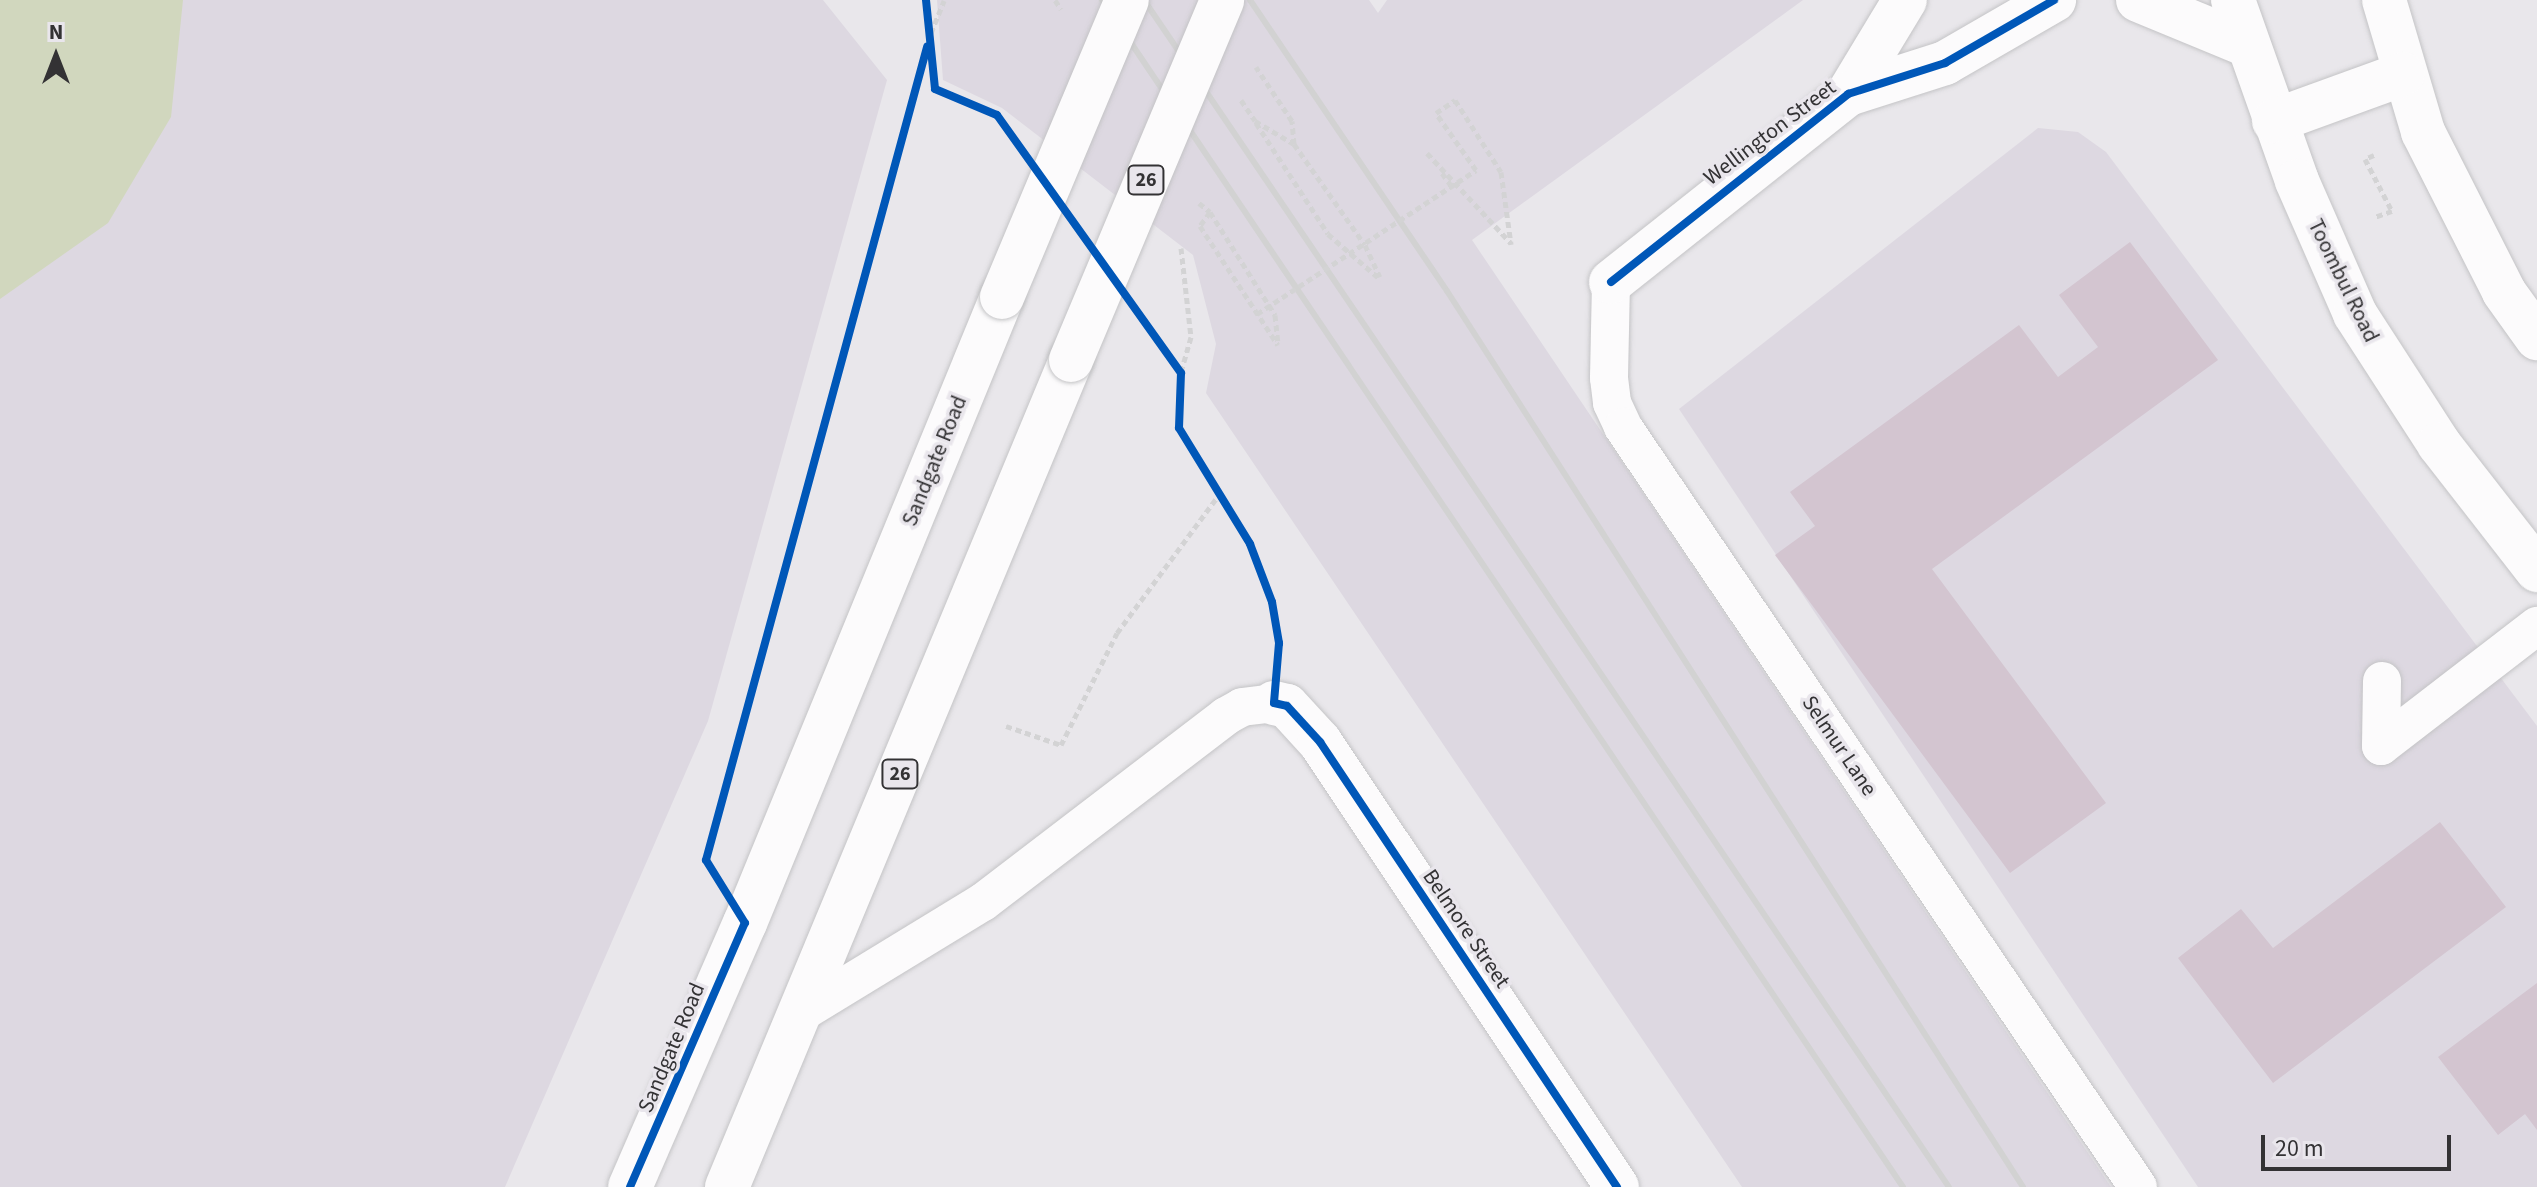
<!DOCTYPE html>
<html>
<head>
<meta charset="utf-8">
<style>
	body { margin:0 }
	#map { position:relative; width:2537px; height:1187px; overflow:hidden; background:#e9e7eb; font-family:"Source Sans 3",sans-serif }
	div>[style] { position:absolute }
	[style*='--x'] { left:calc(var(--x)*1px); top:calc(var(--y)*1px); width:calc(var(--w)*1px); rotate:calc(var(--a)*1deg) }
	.built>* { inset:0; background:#ddd8e1 }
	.green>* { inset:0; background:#d1d7be }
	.building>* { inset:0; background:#d3c5d0 }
	.path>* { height:5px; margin-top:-2.5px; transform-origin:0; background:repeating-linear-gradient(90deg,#d3d3d4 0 6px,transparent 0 10px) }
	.roads { filter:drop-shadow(0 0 2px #c4c4c6) drop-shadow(0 0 2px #c4c4c6) }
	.lane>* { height:38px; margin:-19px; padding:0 19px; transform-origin:19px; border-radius:19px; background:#fcfbfc }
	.street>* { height:44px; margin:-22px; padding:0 22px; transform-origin:22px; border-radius:22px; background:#fcfbfc }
	.secondary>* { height:44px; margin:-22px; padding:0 22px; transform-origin:22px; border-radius:22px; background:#fcfbfc }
	.highway>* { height:44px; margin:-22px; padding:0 22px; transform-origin:22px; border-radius:22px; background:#fcfbfc }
	.rail>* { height:6px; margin:-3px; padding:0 3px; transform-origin:3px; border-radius:3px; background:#d2d2d2 }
	.path-bridge>* { height:5px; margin-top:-2.5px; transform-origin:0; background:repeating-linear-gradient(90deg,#d3d3d4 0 6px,transparent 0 10px) }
	.bridges { filter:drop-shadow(0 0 2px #c4c4c6) drop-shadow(0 0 2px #c4c4c6) }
	.highway-bridge>* { height:44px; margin:-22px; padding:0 22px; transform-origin:22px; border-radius:22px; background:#fcfbfc }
	.cycleway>* { height:8px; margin:-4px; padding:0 4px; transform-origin:4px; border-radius:4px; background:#0057b8 }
	span { translate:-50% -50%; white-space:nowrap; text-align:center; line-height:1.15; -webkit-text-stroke:7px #e9e6ec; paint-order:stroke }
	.shield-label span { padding:2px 6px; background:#e9e6ec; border:2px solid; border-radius:6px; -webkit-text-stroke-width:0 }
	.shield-label { font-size:20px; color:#333234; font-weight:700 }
	.street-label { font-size:22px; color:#333234 }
	.north { position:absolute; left:16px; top:16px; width:80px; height:80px; -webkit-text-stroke:6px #e9e6ec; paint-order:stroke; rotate:0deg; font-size:22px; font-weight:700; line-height:32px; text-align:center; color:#333234 }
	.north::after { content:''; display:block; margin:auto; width:28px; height:36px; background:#333234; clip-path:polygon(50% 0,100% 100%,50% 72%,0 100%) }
	.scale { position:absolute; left:2261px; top:1135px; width:190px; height:36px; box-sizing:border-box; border:4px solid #333234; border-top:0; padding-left:10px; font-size:24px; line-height:28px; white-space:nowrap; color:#333234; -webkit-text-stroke:6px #e9e6ec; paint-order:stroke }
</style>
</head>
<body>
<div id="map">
	<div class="built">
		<div style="clip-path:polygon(0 0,823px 0,887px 80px,708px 721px,505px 1187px,0 1187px)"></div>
		<div style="clip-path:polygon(937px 0,1369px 0,1378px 13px,1387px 0,1803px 0,1472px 240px,2111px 1187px,1742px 1187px,1206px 393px,1216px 344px,1193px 255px,1002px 108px,943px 80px)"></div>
		<div style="clip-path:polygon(2038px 128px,2078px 132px,2106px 152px,2537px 726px,2537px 1187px,2198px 1187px,1679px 409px)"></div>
	</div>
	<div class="green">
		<div style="clip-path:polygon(0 0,183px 0,171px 117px,108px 223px,0 299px)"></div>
	</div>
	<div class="building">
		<div style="clip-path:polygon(2130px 242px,2218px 360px,1932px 569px,2106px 803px,2010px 873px,1775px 555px,1815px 526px,1790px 492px,2019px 325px,2058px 377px,2098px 347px,2059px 295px)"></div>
		<div style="clip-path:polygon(2440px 822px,2506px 907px,2273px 1083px,2178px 958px,2241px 909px,2273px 948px)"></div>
		<div style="clip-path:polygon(2537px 983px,2537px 1130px,2525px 1114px,2498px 1135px,2438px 1057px)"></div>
	</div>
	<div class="path">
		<div style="--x:1055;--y:0;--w:11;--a:56"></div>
		<div style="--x:931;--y:33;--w:35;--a:-68"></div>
		<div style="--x:1241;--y:100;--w:25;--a:56"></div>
		<div style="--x:1255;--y:121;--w:45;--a:30.5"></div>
		<div style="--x:1294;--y:144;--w:23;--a:-95"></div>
		<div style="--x:1292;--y:121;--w:65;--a:-123.7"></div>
		<div style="--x:1256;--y:123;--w:132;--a:57"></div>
		<div style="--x:1328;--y:234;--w:70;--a:41"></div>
		<div style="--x:1294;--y:144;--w:123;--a:54.9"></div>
		<div style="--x:1365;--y:245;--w:35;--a:65"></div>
		<div style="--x:1427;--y:153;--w:123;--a:47"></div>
		<div style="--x:2374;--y:155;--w:10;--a:156"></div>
		<div style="--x:2365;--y:159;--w:59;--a:62.6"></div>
		<div style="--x:2392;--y:211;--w:18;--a:161"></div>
		<div style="--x:1476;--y:170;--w:70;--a:-125.1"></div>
		<div style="--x:1436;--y:113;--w:23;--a:-34"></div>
		<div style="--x:1455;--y:100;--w:85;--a:57.4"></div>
		<div style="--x:1501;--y:172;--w:73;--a:82.1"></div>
		<div style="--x:1442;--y:173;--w:17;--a:54"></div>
		<div style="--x:1199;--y:203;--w:14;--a:39"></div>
		<div style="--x:1210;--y:212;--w:122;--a:57.7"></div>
		<div style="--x:1275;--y:315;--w:30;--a:84"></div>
		<div style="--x:1210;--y:212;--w:17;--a:126"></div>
		<div style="--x:1200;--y:226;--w:142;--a:56.8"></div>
		<div style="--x:1181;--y:248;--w:90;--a:83.6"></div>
		<div style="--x:1191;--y:337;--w:37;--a:106"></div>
		<div style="--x:1006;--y:726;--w:58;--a:19.1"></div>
		<div style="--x:1061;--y:745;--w:125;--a:-63.4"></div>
		<div style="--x:1117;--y:633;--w:175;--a:-53.6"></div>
	</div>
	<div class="roads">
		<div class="lane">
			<div style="--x:1611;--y:282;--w:96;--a:91.2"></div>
			<div style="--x:1609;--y:378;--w:25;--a:83"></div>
			<div style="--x:1612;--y:403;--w:26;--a:65"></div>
			<div style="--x:1623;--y:427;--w:918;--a:55.88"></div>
			<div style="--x:2381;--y:746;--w:197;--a:-37.6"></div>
			<div style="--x:2381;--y:746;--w:65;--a:-89.1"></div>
			<div style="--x:801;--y:1013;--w:213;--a:-31.4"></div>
			<div style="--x:983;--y:902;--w:306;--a:-37.4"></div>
			<div style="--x:1226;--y:716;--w:18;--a:-29"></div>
			<div style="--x:1242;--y:707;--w:32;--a:-7"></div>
		</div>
		<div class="street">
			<div style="--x:2138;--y:0;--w:118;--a:22.4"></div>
			<div style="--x:1848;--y:94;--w:110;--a:-58.8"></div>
			<div style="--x:1611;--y:282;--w:303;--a:-38.4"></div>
			<div style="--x:1848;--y:94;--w:102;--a:-17.7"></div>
			<div style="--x:1945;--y:63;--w:126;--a:-30"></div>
			<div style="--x:1274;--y:703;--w:13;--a:13"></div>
			<div style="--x:1287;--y:706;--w:49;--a:47.5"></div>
			<div style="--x:1320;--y:742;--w:535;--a:56.28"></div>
		</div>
		<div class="secondary">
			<div style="--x:2233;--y:0;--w:192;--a:70.5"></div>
			<div style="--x:2297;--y:181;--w:145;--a:66.4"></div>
			<div style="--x:2355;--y:314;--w:155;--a:57.1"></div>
			<div style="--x:2439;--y:444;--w:160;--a:52.1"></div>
			<div style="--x:2384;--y:0;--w:138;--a:73.5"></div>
			<div style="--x:2423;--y:132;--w:179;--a:63.1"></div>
			<div style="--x:2504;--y:292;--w:57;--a:54.3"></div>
			<div style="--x:2274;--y:121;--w:137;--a:-20"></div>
		</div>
		<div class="highway">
			<div style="--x:630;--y:1187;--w:288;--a:-66.5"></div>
			<div style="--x:745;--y:923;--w:677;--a:-67.68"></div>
			<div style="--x:727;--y:1187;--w:896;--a:-67.41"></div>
		</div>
	</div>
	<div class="rail">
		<div style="--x:1102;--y:0;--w:1432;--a:55.99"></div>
		<div style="--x:1144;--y:0;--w:1434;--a:55.86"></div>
		<div style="--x:1250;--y:0;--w:351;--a:55.9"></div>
		<div style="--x:1447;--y:291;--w:1065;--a:57.26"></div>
	</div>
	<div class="path-bridge">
		<div style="--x:1257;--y:314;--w:262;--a:-33.3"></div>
	</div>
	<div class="bridges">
		<div class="highway-bridge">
			<div style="--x:1002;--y:297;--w:322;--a:-67.2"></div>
			<div style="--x:1071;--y:360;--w:390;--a:-67.2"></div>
		</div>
	</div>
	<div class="cycleway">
		<div style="--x:926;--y:0;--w:89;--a:84.2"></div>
		<div style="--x:935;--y:89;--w:67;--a:22.8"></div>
		<div style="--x:997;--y:115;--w:317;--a:54.5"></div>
		<div style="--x:1181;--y:373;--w:55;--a:92.1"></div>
		<div style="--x:1179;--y:428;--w:136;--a:58.5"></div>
		<div style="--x:1250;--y:544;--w:62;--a:69.2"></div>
		<div style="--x:1272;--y:602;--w:42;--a:80.3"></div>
		<div style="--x:1279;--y:643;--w:60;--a:94.8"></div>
		<div style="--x:1274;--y:703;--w:13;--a:13"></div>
		<div style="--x:1287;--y:706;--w:49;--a:47.5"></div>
		<div style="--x:1320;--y:742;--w:535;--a:56.28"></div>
		<div style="--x:1611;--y:282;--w:303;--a:-38.4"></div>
		<div style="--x:1848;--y:94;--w:102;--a:-17.7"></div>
		<div style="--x:1945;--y:63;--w:126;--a:-30"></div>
		<div style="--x:630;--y:1187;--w:288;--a:-66.5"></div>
		<div style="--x:745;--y:923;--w:74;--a:-121.8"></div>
		<div style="--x:706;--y:860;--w:843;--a:-74.79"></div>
	</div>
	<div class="shield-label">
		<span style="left:1146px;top:180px">26</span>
		<span style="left:900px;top:774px">26</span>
	</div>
	<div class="street-label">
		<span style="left:1770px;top:133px;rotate:-37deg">Wellington Street</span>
		<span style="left:2343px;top:281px;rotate:64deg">Toombul Road</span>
		<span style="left:935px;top:461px;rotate:-68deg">Sandgate Road</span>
		<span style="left:1839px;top:746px;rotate:56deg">Selmur Lane</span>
		<span style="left:1466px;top:929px;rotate:56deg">Belmore Street</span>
		<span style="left:672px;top:1048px;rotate:-67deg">Sandgate Road</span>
	</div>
	<div class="north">N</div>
	<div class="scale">20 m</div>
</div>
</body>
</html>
